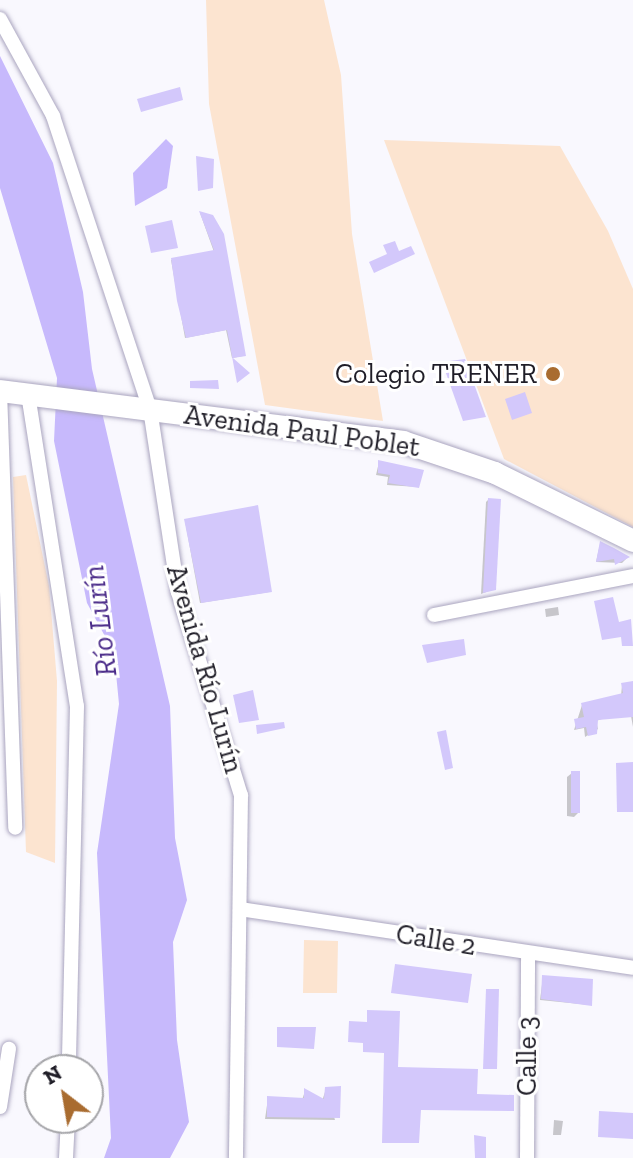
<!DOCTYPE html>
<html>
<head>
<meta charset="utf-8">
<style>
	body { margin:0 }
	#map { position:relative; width:633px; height:1158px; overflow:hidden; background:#f9f8fe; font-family:"Zilla Slab",serif }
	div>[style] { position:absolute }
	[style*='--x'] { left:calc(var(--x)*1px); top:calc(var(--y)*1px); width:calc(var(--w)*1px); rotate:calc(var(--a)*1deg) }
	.green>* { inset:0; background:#fce4d0 }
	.water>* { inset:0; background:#c7b9fc }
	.shadow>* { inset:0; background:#0003 }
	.building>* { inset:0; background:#d3c8fb }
	.roads { filter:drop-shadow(0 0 2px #aaa5bf) drop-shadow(0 0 2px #aaa5bf) }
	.minor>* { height:14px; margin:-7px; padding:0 7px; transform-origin:7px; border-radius:7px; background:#fff }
	.primary>* { height:22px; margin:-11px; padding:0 11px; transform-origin:11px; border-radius:11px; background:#fff }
	.dots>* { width:22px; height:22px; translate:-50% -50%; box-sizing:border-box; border:4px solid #fff; border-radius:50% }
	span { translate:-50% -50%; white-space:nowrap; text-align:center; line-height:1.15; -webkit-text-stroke:6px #fff; paint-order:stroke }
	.poi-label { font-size:28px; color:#1f1d27 }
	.right { translate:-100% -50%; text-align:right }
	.street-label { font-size:28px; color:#1f1d27 }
	.water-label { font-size:30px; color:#4c2d8a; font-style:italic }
	.north { position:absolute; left:24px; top:1054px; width:80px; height:80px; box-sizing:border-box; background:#fff; border:2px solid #a5a5a9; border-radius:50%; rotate:329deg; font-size:22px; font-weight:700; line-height:32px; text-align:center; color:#1f1d27 }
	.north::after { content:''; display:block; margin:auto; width:28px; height:36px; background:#a96c30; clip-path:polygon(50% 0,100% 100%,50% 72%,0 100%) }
</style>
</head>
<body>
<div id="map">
	<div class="green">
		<div style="clip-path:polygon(206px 0,324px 0,341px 75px,352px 234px,383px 421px,265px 405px,209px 104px)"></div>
		<div style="clip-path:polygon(384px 140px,560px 146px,608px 231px,633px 289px,633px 527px,504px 459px)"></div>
		<div style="clip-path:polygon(26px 475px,49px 586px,57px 681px,55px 863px,26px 852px,13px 477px)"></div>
		<div style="clip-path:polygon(304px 940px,338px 941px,337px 993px,303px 993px)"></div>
	</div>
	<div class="water">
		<div style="clip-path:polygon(0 56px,53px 163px,83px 292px,92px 369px,170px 706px,175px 838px,187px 900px,173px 942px,177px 1040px,189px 1122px,170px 1158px,104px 1158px,111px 1138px,97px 853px,119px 704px,114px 653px,87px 603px,54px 441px,57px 378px,0 188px)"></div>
		<div style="clip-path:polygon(166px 139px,173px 146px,167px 188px,135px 206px,133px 173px)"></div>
	</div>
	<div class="shadow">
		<div style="clip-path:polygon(200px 213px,212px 216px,243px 356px,232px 358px,226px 330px,185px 338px,171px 260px,214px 252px)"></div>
		<div style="clip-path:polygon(379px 462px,418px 487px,387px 485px,388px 477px,376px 475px)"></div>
		<div style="clip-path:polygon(488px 500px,494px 589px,481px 594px,486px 502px)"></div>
		<div style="clip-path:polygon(185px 521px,269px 592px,200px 603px)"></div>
		<div style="clip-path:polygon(600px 544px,627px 558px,622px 563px,596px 562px)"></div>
		<div style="clip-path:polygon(558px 607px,559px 615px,546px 617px,545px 609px)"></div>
		<div style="clip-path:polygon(622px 685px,633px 689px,633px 727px,631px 716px,611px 716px,596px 721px,598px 729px,585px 737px,584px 728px,574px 730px,582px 705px,621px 696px)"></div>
		<div style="clip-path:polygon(572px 773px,578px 813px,574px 817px,567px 816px,567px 777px)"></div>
		<div style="clip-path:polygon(543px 977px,590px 1005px,540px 1000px)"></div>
		<div style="clip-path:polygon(326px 1089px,335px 1120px,265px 1119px,268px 1098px,302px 1100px,305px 1091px,322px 1101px)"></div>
		<div style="clip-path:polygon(554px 1120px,563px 1121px,561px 1135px,553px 1135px)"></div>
	</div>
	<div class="building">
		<div style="clip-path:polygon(180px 87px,183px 100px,141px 112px,137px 99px)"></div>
		<div style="clip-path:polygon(196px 156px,214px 159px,213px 188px,198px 191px)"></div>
		<div style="clip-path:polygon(199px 211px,213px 215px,224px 234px,246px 356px,233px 358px,250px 373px,237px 383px,227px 330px,186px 338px,177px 301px,171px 258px,214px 250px)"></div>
		<div style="clip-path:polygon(172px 220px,178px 248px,151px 253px,145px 226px)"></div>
		<div style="clip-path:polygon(395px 241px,399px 251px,411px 246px,415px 254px,374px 273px,369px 262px,387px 254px,383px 245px)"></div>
		<div style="clip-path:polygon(465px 359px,486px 417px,463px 421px,442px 362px)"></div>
		<div style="clip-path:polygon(218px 380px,219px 389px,190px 388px,190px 381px)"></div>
		<div style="clip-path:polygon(525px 392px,532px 413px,512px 420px,505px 399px)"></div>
		<div style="clip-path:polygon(378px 460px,424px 470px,419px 488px,388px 483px,390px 475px,378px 473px)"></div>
		<div style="clip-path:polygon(488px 498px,501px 499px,496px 590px,483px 593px)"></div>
		<div style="clip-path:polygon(258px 505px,272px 592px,201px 603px,184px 519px)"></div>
		<div style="clip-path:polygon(600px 541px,614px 548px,630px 557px,615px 565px,614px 559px,596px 562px)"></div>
		<div style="clip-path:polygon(613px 597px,619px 622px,631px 619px,633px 646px,622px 646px,621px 637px,602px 640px,594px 601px)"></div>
		<div style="clip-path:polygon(464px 639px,466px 655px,427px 663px,422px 645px)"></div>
		<div style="clip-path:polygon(633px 681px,633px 717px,598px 720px,597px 734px,588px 736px,586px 727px,576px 729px,574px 719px,584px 717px,581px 703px,623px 693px,621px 683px)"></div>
		<div style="clip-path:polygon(253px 690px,259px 720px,239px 723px,233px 695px)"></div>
		<div style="clip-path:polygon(284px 722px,285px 728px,257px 734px,256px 725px)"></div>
		<div style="clip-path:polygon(446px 730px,453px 768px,445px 770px,437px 732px)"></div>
		<div style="clip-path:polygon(633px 762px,633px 812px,617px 812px,616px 763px)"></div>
		<div style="clip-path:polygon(571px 771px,580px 771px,580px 813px,571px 813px)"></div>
		<div style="clip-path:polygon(395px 964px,472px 974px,468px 1003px,391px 993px)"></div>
		<div style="clip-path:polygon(542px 975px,593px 979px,592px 1006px,541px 999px)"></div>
		<div style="clip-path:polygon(486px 989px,499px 989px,497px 1069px,483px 1069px)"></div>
		<div style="clip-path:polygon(367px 1010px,400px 1011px,398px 1067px,478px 1069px,477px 1094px,514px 1095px,514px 1111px,421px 1110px,419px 1143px,382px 1143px,384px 1053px,363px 1052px,363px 1043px,348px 1042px,349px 1021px,367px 1022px)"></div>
		<div style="clip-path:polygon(277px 1027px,316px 1027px,314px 1049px,277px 1047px)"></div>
		<div style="clip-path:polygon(341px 1086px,340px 1118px,267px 1117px,267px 1096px,304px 1098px,304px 1088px,324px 1099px,325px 1087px)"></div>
		<div style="clip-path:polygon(599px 1111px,633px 1113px,633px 1139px,598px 1137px)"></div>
		<div style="clip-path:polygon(474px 1135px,486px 1137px,486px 1158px,475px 1158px)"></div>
	</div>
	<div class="roads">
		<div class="minor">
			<div style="--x:0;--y:19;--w:111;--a:61.3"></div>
			<div style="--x:53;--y:116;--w:309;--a:71.7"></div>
			<div style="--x:150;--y:409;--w:185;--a:81.3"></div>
			<div style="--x:178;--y:592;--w:213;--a:72.8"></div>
			<div style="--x:241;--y:795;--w:363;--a:90.8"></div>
			<div style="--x:0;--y:391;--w:437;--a:88"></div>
			<div style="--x:28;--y:394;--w:316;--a:81.1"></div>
			<div style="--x:77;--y:706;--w:364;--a:91.3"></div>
			<div style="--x:434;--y:615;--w:203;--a:-11.1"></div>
			<div style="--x:240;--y:909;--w:397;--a:8.5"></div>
			<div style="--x:0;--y:1107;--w:59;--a:-81.2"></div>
			<div style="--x:66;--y:1158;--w:40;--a:-87.1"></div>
			<div style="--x:527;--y:1158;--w:204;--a:-89.7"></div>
		</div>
		<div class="primary">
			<div style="--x:0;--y:391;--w:406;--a:7.2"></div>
			<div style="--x:403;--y:442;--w:97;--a:18.6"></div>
			<div style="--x:495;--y:473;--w:154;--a:26.2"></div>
		</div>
	</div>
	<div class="dots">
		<div style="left:553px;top:374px;background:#a96c30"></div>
	</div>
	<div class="poi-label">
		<span class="right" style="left:537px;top:374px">Colegio TRENER</span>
	</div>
	<div class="street-label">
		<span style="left:302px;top:431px;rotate:8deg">Avenida Paul Poblet</span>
		<span style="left:205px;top:669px;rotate:74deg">Avenida Río Lurín</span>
		<span style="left:436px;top:940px;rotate:9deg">Calle 2</span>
		<span style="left:527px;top:1056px;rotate:-90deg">Calle 3</span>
	</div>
	<div class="water-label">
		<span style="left:100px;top:621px;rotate:-97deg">Río Lurín</span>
	</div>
	<div class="north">N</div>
</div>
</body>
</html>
